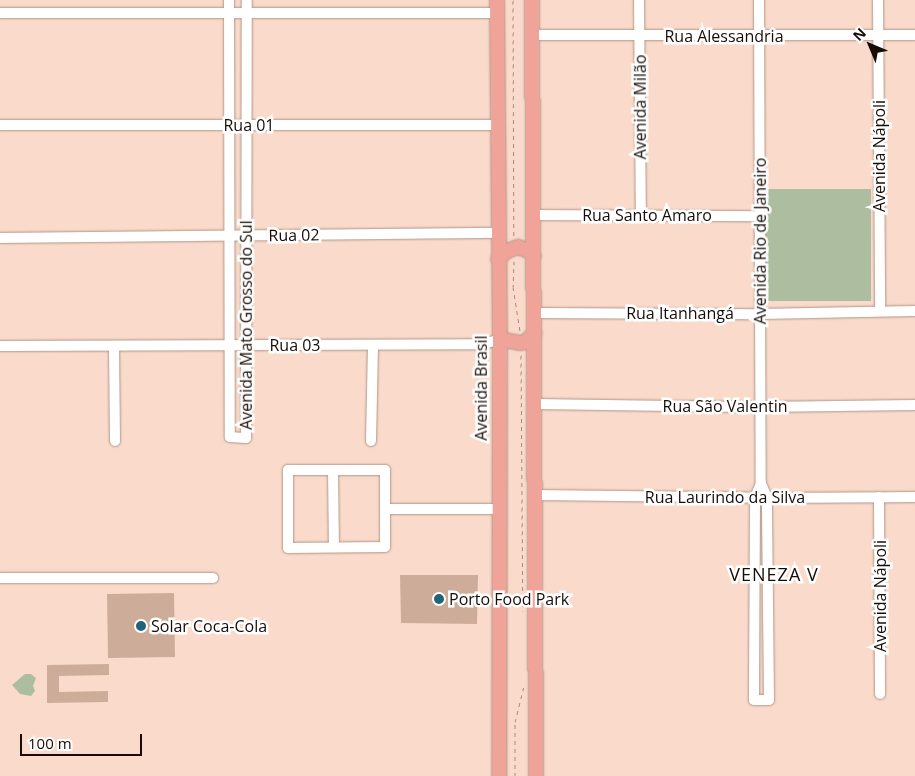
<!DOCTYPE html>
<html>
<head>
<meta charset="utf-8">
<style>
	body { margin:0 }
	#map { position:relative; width:915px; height:776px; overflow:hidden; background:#fadbcb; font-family:"Open Sans",sans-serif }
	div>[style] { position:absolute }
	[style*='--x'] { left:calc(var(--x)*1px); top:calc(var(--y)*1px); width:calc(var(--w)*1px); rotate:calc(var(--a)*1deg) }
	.green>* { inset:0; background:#adbea0 }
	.building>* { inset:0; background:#ceac9a }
	.path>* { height:1px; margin-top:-0.5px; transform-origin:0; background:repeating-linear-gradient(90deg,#a28b7f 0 4px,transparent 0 8px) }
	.roads { filter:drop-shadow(0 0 1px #b29587) drop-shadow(0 0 1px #b29587) }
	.minor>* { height:10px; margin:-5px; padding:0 5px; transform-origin:5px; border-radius:5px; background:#fff }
	.major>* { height:14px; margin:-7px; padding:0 7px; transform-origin:7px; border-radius:7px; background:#efa399 }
	.dots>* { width:14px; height:14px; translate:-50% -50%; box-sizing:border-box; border:2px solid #fff; border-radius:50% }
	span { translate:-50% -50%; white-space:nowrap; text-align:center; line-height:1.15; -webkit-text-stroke:5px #fff; paint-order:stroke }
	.street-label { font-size:16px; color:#170d08 }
	.poi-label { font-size:16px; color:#170d08 }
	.left { translate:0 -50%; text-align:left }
	.neighbourhood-label { font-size:18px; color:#170d08; letter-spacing:1px }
	.north { position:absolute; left:845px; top:20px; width:50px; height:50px; -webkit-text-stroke:4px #fff; paint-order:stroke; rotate:315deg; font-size:14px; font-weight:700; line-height:20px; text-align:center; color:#170d08 }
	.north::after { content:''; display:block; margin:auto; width:18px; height:22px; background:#170d08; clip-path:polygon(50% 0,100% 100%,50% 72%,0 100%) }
	.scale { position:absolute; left:20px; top:734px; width:122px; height:22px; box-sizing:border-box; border:2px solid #170d08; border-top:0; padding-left:6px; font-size:15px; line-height:18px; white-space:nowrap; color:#170d08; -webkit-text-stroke:4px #fff; paint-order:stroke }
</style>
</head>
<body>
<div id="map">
	<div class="green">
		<div style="clip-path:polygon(765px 189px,871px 189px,871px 301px,766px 301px)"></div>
		<div style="clip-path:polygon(25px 674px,31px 674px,36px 678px,33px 686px,35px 691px,31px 696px,20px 694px,12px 685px)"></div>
	</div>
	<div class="building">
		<div style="clip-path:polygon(400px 575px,478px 575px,477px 624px,401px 623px)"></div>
		<div style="clip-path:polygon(174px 593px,175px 657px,108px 658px,107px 594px)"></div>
		<div style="clip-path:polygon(109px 664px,109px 675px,59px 676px,59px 692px,108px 691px,108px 702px,47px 703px,47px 665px)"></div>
	</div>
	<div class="path">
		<div style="--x:513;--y:0;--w:237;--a:89.8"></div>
		<div style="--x:514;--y:261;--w:26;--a:92"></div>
		<div style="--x:513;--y:287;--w:45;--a:81"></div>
		<div style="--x:521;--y:355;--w:256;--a:89.6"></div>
		<div style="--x:515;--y:776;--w:54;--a:-90"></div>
		<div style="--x:515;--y:722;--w:38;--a:-76"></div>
	</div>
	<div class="roads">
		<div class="minor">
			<div style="--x:229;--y:0;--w:437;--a:89.9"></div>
			<div style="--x:230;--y:437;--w:16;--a:4"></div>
			<div style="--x:246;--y:438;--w:438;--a:-89.9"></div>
			<div style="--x:639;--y:0;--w:214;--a:89.5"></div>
			<div style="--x:759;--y:0;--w:483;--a:89.8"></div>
			<div style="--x:761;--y:483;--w:16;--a:112"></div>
			<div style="--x:755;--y:498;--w:202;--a:90.3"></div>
			<div style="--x:754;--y:700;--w:15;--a:0"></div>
			<div style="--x:769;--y:700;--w:202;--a:-90.6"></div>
			<div style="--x:767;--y:498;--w:16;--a:-112"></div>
			<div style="--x:878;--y:0;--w:311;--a:89.6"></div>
			<div style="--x:0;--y:13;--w:497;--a:0"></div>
			<div style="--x:532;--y:35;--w:383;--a:0"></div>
			<div style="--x:0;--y:125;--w:497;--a:0"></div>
			<div style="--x:534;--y:215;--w:226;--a:0.3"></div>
			<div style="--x:0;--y:238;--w:498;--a:-0.6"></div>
			<div style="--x:535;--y:313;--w:224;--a:0.3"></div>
			<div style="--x:759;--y:314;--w:156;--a:-1.1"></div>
			<div style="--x:0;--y:346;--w:484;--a:-0.2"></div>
			<div style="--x:484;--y:344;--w:17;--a:-17"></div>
			<div style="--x:114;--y:346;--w:95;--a:89.4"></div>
			<div style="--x:535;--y:404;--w:225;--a:0.8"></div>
			<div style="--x:760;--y:407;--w:155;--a:-0.7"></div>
			<div style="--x:371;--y:441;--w:96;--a:-88.8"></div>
			<div style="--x:288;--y:470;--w:97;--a:0"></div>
			<div style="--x:385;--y:470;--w:77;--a:90"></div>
			<div style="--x:385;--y:547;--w:97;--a:179.4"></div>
			<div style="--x:288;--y:548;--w:78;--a:-90"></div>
			<div style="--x:333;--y:470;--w:77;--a:89.3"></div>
			<div style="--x:535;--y:495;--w:232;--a:0.7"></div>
			<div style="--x:767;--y:498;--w:148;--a:-0.4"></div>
			<div style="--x:879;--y:497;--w:197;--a:89.7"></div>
			<div style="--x:385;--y:509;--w:113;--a:0"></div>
			<div style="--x:0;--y:578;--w:213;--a:0"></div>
		</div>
		<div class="major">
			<div style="--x:497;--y:0;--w:339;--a:89.5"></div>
			<div style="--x:500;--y:339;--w:437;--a:90.1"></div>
			<div style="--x:532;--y:0;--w:776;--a:89.7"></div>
			<div style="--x:498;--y:259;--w:12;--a:-42"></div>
			<div style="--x:507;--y:251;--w:12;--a:-20"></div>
			<div style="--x:518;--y:247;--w:12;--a:20"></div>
			<div style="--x:529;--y:251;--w:7;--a:45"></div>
			<div style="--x:500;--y:339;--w:21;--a:11"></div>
			<div style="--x:521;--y:343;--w:4;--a:-14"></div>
			<div style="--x:525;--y:342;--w:13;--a:-42"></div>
		</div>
	</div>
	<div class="dots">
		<div style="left:439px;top:599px;background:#236378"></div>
		<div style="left:141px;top:626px;background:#236378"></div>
	</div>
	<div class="street-label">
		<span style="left:724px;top:36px">Rua Alessandria</span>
		<span style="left:640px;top:107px;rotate:-90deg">Avenida Milão</span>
		<span style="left:249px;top:125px">Rua 01</span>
		<span style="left:879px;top:156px;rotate:-90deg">Avenida Nápoli</span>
		<span style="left:647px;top:215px">Rua Santo Amaro</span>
		<span style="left:294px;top:235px;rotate:-1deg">Rua 02</span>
		<span style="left:760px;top:241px;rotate:-90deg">Avenida Rio de Janeiro</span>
		<span style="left:680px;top:313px">Rua Itanhangá</span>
		<span style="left:246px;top:325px;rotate:-90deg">Avenida Mato Grosso do Sul</span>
		<span style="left:295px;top:345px">Rua 03</span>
		<span style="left:481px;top:388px;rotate:-90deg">Avenida Brasil</span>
		<span style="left:725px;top:406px">Rua São Valentin</span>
		<span style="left:725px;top:497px">Rua Laurindo da Silva</span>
		<span style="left:880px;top:596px;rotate:-90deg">Avenida Nápoli</span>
	</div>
	<div class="poi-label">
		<span class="left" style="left:449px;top:599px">Porto Food Park</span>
		<span class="left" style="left:151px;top:626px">Solar Coca-Cola</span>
	</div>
	<div class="neighbourhood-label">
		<span style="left:774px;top:574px">VENEZA V</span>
	</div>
	<div class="north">N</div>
	<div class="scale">100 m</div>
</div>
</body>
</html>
